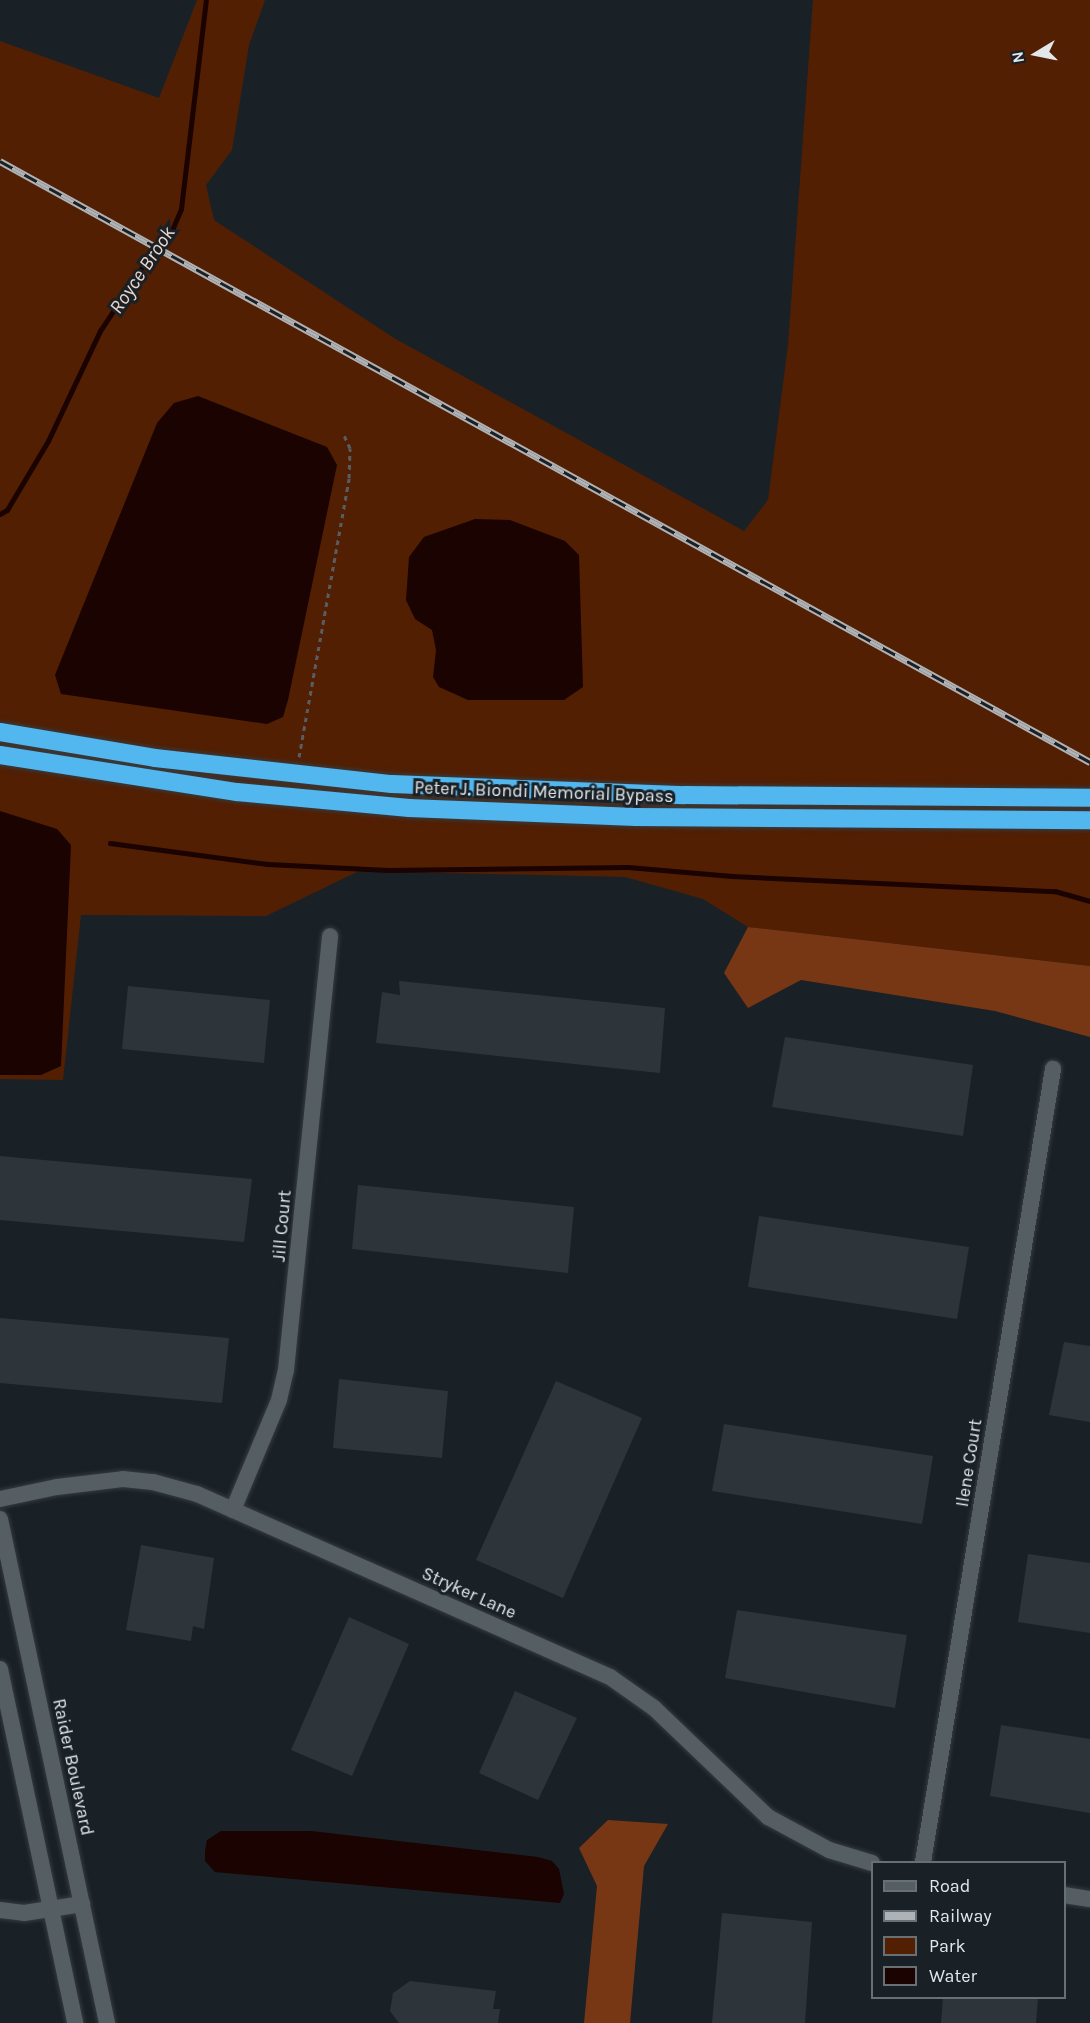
<!DOCTYPE html>
<html>
<head>
<meta charset="utf-8">
<style>
	body { margin:0 }
	#map { position:relative; width:1090px; height:2023px; overflow:hidden; background:#192126; font-family:Karla,sans-serif }
	div>[style] { position:absolute }
	[style*='--x'] { left:calc(var(--x)*1px); top:calc(var(--y)*1px); width:calc(var(--w)*1px); rotate:calc(var(--a)*1deg) }
	.green>* { inset:0; background:#521f03 }
	.forest>* { inset:0; background:#783714 }
	.water>* { inset:0; background:#1a0300 }
	.stream>* { height:4.5px; margin:-2.25px; padding:0 2.25px; transform-origin:2.25px; border-radius:2.25px; background:#1a0300 }
	.building>* { inset:0; background:#2d353a }
	.path>* { height:3px; margin-top:-1.5px; transform-origin:0; background:repeating-linear-gradient(90deg,#575e63 0 4.5px,transparent 0 9px) }
	.roads { filter:drop-shadow(0 0 2px #363b3f) drop-shadow(0 0 2px #363b3f) }
	.minor>* { height:16px; margin:-8px; padding:0 8px; transform-origin:8px; border-radius:8px; background:#555e63 }
	.highway>* { height:18px; margin:-9px; padding:0 9px; transform-origin:9px; border-radius:9px; background:#51b7ee }
	.rail>* { height:7px; margin-top:-3.5px; transform-origin:0; background:repeating-linear-gradient(90deg,#192126 0 14px,#aeb3b7 0 28px); box-sizing:border-box; border-block:2px solid #aeb3b7 }
	span { translate:-50% -50%; white-space:nowrap; text-align:center; line-height:1.15; -webkit-text-stroke:6px #192126; paint-order:stroke }
	.street-label { font-size:18px; color:#e2e7ea }
	.water-label { font-size:20px; color:#eed6ca; font-style:italic }
	.legend { position:absolute; left:871px; top:1861px; width:195px; height:138px; box-sizing:border-box; background:#192126; border:2px solid #697074; margin:0; padding:8px 10px; list-style:none; font-size:18px; color:#e2e7ea }
	.legend li { display:flex; align-items:center; gap:12px; height:30px }
	.legend b { width:30px; border:2px solid #697074 }
	.north { position:absolute; left:1006px; top:24px; width:60px; height:60px; -webkit-text-stroke:4px #192126; paint-order:stroke; rotate:260deg; font-size:16px; font-weight:700; line-height:24px; text-align:center; color:#e2e7ea }
	.north::after { content:''; display:block; margin:auto; width:21px; height:27px; background:#e2e7ea; clip-path:polygon(50% 0,100% 100%,50% 72%,0 100%) }
</style>
</head>
<body>
<div id="map">
	<div class="green">
		<div style="clip-path:polygon(197px 0,265px 0,249px 45px,232px 150px,206px 185px,214px 220px,394px 338px,744px 531px,768px 500px,788px 345px,813px 0,1090px 0,1090px 966px,748px 927px,703px 899px,625px 877px,359px 871px,266px 916px,81px 915px,63px 1080px,0 1079px,0 41px,159px 98px)"></div>
	</div>
	<div class="forest">
		<div style="clip-path:polygon(748px 927px,1090px 966px,1090px 1037px,995px 1011px,801px 980px,748px 1008px,724px 973px)"></div>
		<div style="clip-path:polygon(608px 1820px,668px 1824px,644px 1866px,630px 2023px,584px 2023px,597px 1886px,579px 1848px)"></div>
	</div>
	<div class="water">
		<div style="clip-path:polygon(198px 396px,327px 447px,337px 465px,288px 700px,283px 717px,267px 724px,61px 694px,55px 675px,157px 423px,174px 403px)"></div>
		<div style="clip-path:polygon(475px 519px,510px 520px,565px 541px,579px 555px,583px 687px,564px 700px,468px 700px,439px 687px,433px 677px,436px 650px,432px 630px,415px 619px,406px 600px,409px 557px,424px 537px)"></div>
		<div style="clip-path:polygon(0 811px,57px 829px,71px 845px,61px 1066px,41px 1075px,0 1075px)"></div>
		<div style="clip-path:polygon(221px 1831px,311px 1831px,538px 1857px,552px 1861px,559px 1869px,564px 1894px,560px 1903px,215px 1872px,205px 1861px,205px 1851px,207px 1840px)"></div>
	</div>
	<div class="stream">
		<div style="--x:0;--y:514;--w:8;--a:-30"></div>
		<div style="--x:7;--y:510;--w:80;--a:-59.3"></div>
		<div style="--x:48;--y:441;--w:122;--a:-64.7"></div>
		<div style="--x:100;--y:331;--w:78;--a:-56.5"></div>
		<div style="--x:143;--y:266;--w:41;--a:-48.9"></div>
		<div style="--x:170;--y:235;--w:28;--a:-67"></div>
		<div style="--x:181;--y:209;--w:210;--a:-83.2"></div>
		<div style="--x:110;--y:843;--w:159;--a:7.6"></div>
		<div style="--x:268;--y:864;--w:120;--a:2.9"></div>
		<div style="--x:388;--y:870;--w:240;--a:-0.7"></div>
		<div style="--x:628;--y:867;--w:104;--a:4.9"></div>
		<div style="--x:732;--y:876;--w:323;--a:2.7"></div>
		<div style="--x:1055;--y:891;--w:36;--a:16"></div>
	</div>
	<div class="building">
		<div style="clip-path:polygon(399px 981px,665px 1008px,660px 1073px,376px 1043px,382px 992px,400px 995px)"></div>
		<div style="clip-path:polygon(128px 986px,270px 1000px,264px 1063px,122px 1049px)"></div>
		<div style="clip-path:polygon(785px 1037px,973px 1065px,963px 1136px,772px 1107px)"></div>
		<div style="clip-path:polygon(0 1156px,252px 1179px,244px 1242px,0 1220px)"></div>
		<div style="clip-path:polygon(358px 1185px,574px 1207px,568px 1273px,352px 1249px)"></div>
		<div style="clip-path:polygon(759px 1216px,969px 1247px,957px 1319px,748px 1287px)"></div>
		<div style="clip-path:polygon(0 1318px,229px 1338px,222px 1403px,0 1383px)"></div>
		<div style="clip-path:polygon(1064px 1342px,1090px 1346px,1090px 1422px,1049px 1415px)"></div>
		<div style="clip-path:polygon(339px 1379px,448px 1391px,442px 1458px,333px 1448px)"></div>
		<div style="clip-path:polygon(556px 1381px,642px 1418px,563px 1598px,476px 1560px)"></div>
		<div style="clip-path:polygon(724px 1424px,933px 1456px,922px 1524px,712px 1491px)"></div>
		<div style="clip-path:polygon(141px 1545px,214px 1558px,204px 1629px,193px 1626px,191px 1641px,126px 1630px)"></div>
		<div style="clip-path:polygon(1028px 1554px,1090px 1563px,1090px 1633px,1018px 1622px)"></div>
		<div style="clip-path:polygon(737px 1610px,907px 1635px,895px 1708px,725px 1678px)"></div>
		<div style="clip-path:polygon(349px 1617px,409px 1644px,352px 1776px,291px 1750px)"></div>
		<div style="clip-path:polygon(515px 1691px,577px 1718px,538px 1800px,479px 1773px)"></div>
		<div style="clip-path:polygon(1001px 1725px,1090px 1739px,1090px 1813px,990px 1796px)"></div>
		<div style="clip-path:polygon(722px 1913px,812px 1922px,805px 2023px,712px 2023px)"></div>
		<div style="clip-path:polygon(410px 1981px,496px 1991px,493px 2009px,500px 2009px,498px 2023px,399px 2023px,390px 2011px,393px 1993px)"></div>
		<div style="clip-path:polygon(943px 1998px,1038px 1998px,1036px 2023px,941px 2023px)"></div>
	</div>
	<div class="path">
		<div style="--x:299;--y:757;--w:283;--a:-79.8"></div>
		<div style="--x:349;--y:478;--w:30;--a:-88"></div>
		<div style="--x:350;--y:448;--w:14;--a:-115"></div>
	</div>
	<div class="roads">
		<div class="minor">
			<div style="--x:0;--y:1499;--w:58;--a:-11.9"></div>
			<div style="--x:57;--y:1487;--w:66;--a:-6.9"></div>
			<div style="--x:123;--y:1479;--w:30;--a:6"></div>
			<div style="--x:153;--y:1482;--w:46;--a:15.3"></div>
			<div style="--x:197;--y:1494;--w:452;--a:23.9"></div>
			<div style="--x:610;--y:1677;--w:54;--a:35.2"></div>
			<div style="--x:654;--y:1708;--w:158;--a:43.7"></div>
			<div style="--x:768;--y:1817;--w:69;--a:28.4"></div>
			<div style="--x:829;--y:1850;--w:45;--a:16.8"></div>
			<div style="--x:233;--y:1510;--w:119;--a:-67.3"></div>
			<div style="--x:279;--y:1400;--w:31;--a:-77"></div>
			<div style="--x:286;--y:1370;--w:436;--a:-84.2"></div>
			<div style="--x:0;--y:1519;--w:515;--a:78.01"></div>
			<div style="--x:0;--y:1669;--w:362;--a:78"></div>
			<div style="--x:923;--y:1862;--w:804;--a:-80.69"></div>
			<div style="--x:1064;--y:1895;--w:26;--a:9"></div>
			<div style="--x:0;--y:1910;--w:24;--a:7"></div>
			<div style="--x:24;--y:1913;--w:59;--a:-8.8"></div>
		</div>
		<div class="highway">
			<div style="--x:0;--y:732;--w:157;--a:9.5"></div>
			<div style="--x:155;--y:758;--w:238;--a:6.3"></div>
			<div style="--x:392;--y:784;--w:293;--a:2.2"></div>
			<div style="--x:685;--y:795;--w:405;--a:0.4"></div>
			<div style="--x:0;--y:755;--w:240;--a:8.9"></div>
			<div style="--x:237;--y:792;--w:173;--a:5.3"></div>
			<div style="--x:409;--y:808;--w:227;--a:2.3"></div>
			<div style="--x:636;--y:817;--w:454;--a:0.4"></div>
		</div>
	</div>
	<div class="rail">
		<div style="--x:0;--y:161;--w:1245;--a:28.87"></div>
	</div>
	<div class="street-label">
		<span style="left:544px;top:792px;rotate:2deg">Peter J. Biondi Memorial Bypass</span>
		<span style="left:282px;top:1226px;rotate:-85deg">Jill Court</span>
		<span style="left:969px;top:1463px;rotate:-81deg">Ilene Court</span>
		<span style="left:469px;top:1593px;rotate:24deg">Stryker Lane</span>
		<span style="left:73px;top:1767px;rotate:78deg">Raider Boulevard</span>
	</div>
	<div class="water-label">
		<span style="left:142px;top:270px;rotate:-56deg">Royce Brook</span>
	</div>
	<ul class="legend">
	<li><b style="height:8px;background:#555e63"></b>Road</li>
	<li><b style="height:8px;background:#aeb3b7"></b>Railway</li>
	<li><b style="height:16px;background:#521f03"></b>Park</li>
	<li><b style="height:16px;background:#1a0300"></b>Water</li>
	</ul>
	<div class="north">N</div>
</div>
</body>
</html>
